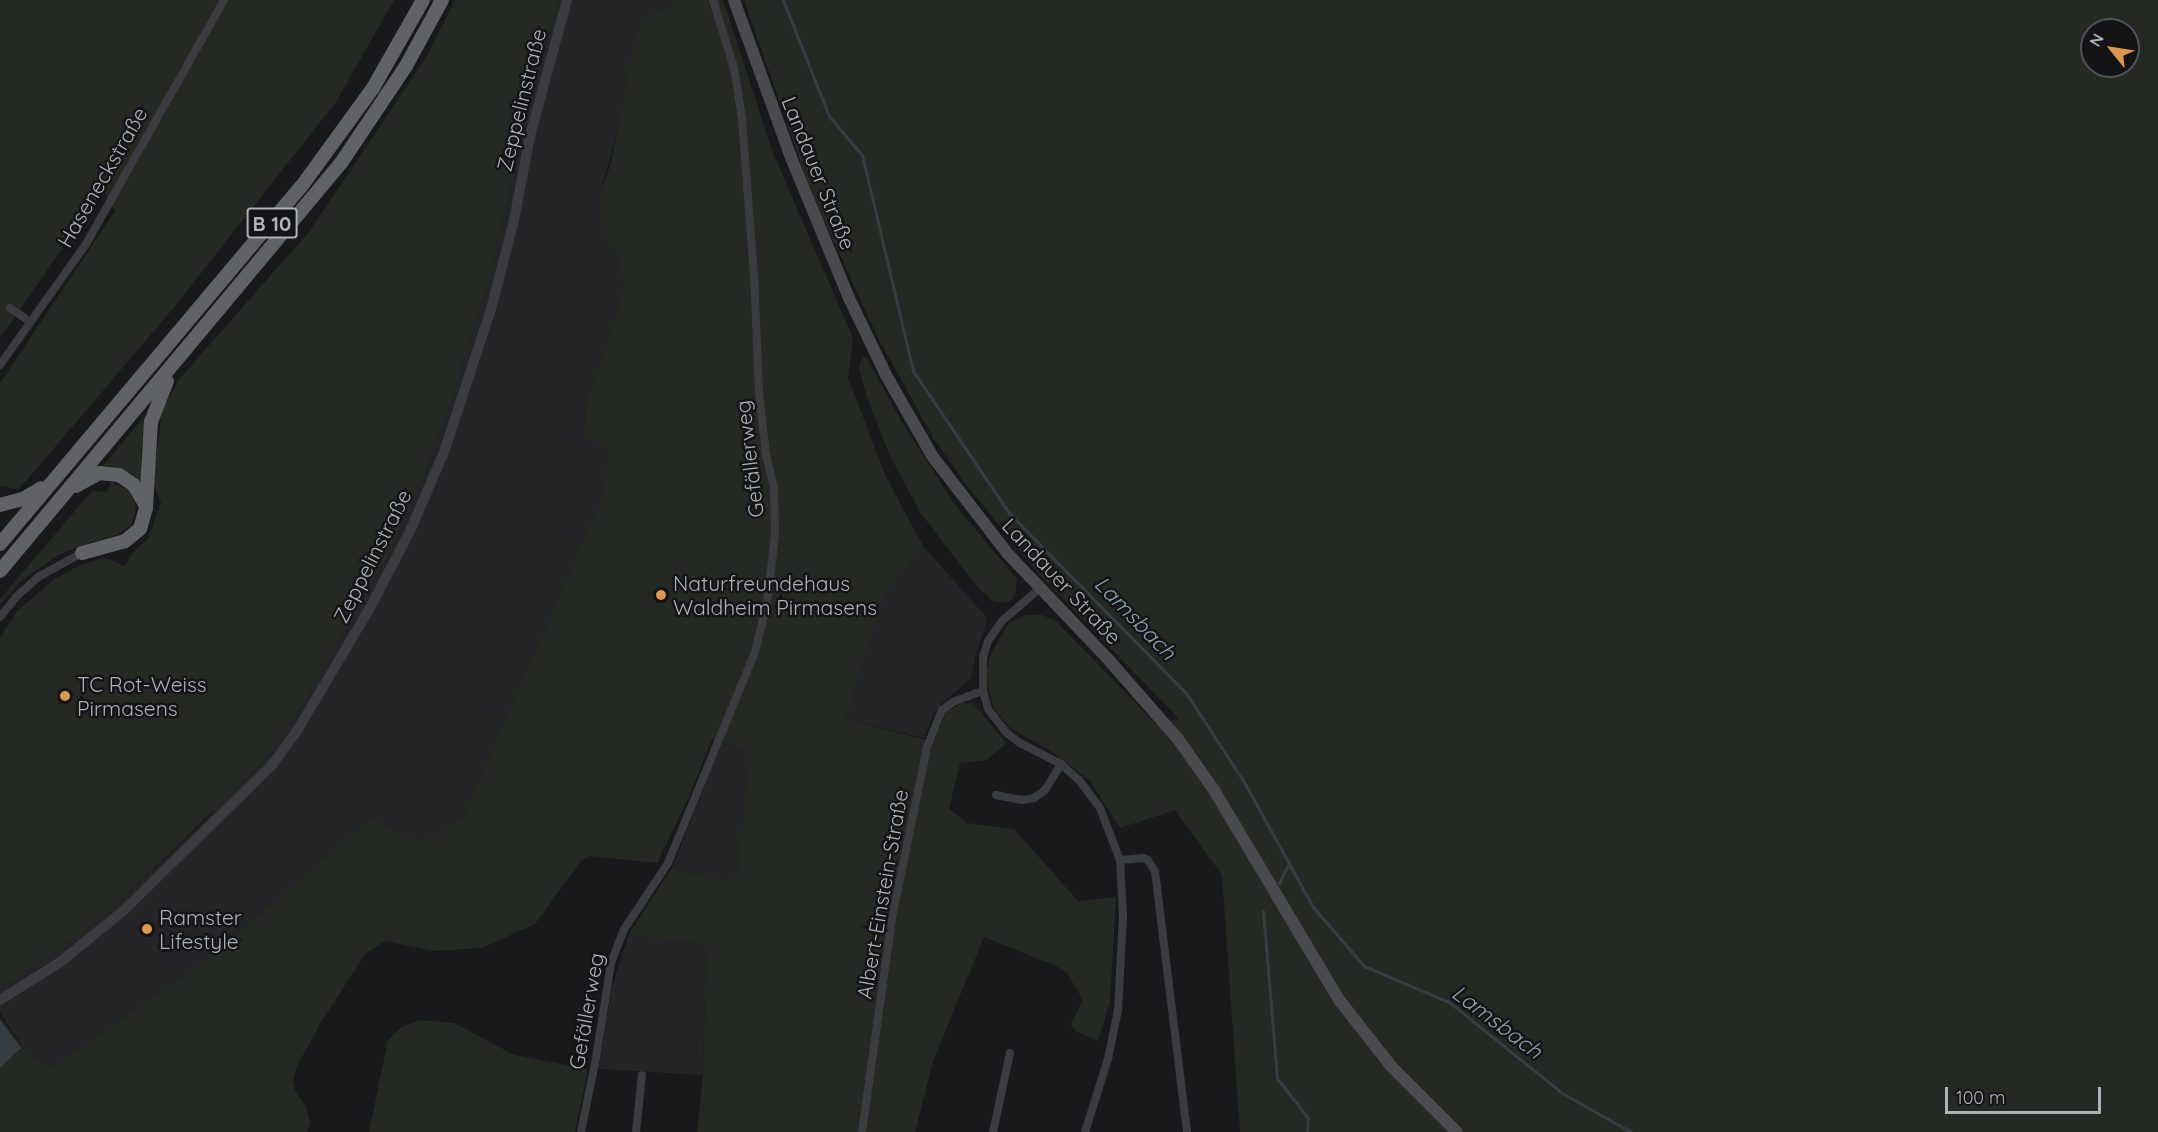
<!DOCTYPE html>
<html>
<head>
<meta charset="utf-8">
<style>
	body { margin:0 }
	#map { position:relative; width:2158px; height:1132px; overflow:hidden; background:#19191b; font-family:Quicksand,sans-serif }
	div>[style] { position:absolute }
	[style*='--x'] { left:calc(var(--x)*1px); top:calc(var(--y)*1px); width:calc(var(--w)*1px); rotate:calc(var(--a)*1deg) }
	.built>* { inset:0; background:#252528 }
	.green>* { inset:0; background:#242a23 }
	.water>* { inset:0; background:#353e42 }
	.stream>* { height:3px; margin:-1.5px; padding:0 1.5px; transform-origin:1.5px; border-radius:1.5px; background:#353e42 }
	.minor>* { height:8px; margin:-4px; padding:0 4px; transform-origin:4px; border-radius:4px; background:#3a3c3f }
	.tertiary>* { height:10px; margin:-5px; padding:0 5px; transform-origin:5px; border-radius:5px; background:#3a3c3f }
	.secondary>* { height:12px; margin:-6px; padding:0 6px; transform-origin:6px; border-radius:6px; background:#494b4f }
	.trunk>* { height:14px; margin:-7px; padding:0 7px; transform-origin:7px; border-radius:7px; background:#5f6267 }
	.dots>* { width:16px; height:16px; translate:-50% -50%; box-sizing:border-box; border:3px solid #141416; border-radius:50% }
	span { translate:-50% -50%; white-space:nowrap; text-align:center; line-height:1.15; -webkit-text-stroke:5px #141416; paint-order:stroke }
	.shield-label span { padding:2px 4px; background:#141416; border:2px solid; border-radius:4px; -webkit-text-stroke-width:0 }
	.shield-label { font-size:20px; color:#adb2b9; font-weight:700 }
	.street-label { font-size:21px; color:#adb2b9 }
	.poi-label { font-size:21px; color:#adb2b9 }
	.left { translate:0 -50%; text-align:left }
	.water-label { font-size:22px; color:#89a3af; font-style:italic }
	.north { position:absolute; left:2080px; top:18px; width:60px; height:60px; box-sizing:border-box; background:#141416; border:2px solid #515357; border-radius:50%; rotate:300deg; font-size:16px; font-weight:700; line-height:24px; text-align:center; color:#adb2b9 }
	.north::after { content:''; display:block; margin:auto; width:21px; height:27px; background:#db9650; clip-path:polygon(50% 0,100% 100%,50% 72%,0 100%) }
	.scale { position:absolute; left:1945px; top:1087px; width:156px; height:27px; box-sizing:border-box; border:3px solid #adb2b9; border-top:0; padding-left:8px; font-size:18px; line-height:21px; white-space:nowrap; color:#adb2b9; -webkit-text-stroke:4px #141416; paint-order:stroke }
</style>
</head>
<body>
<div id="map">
	<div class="built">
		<div style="clip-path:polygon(559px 0,674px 0,668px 9px,648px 17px,600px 195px,600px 231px,615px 247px,624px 285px,603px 358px,585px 404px,584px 433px,608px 451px,602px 498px,464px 815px,433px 839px,404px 838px,372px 818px,215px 953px,51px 1069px,26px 1052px,0 1012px,0 989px,105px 916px,211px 815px,421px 482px,450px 405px,493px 265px,527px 111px)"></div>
		<div style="clip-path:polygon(923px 546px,988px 619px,976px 652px,971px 679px,945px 700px,934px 713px,924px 738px,846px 719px,883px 598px)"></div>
		<div style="clip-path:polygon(721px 743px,752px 753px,736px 879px,709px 878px,672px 868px)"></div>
		<div style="clip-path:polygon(629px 934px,704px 945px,706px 953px,703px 1075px,599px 1069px,612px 986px)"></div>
	</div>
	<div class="green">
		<div style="clip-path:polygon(0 0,394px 0,336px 102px,171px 311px,19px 489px,0 486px,0 383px,115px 211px,103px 190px,0 338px)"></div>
		<div style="clip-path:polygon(455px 0,559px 0,527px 111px,493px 265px,450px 405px,421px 482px,384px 561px,294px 718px,261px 764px,105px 916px,0 989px,0 638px,17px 611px,56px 578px,82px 564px,104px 558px,125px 566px,134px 551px,148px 539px,161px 502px,155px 488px,155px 468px,162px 410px,181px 377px,309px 232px,427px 56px)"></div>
		<div style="clip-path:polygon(674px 0,723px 0,773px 153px,853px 338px,848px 378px,886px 477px,923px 546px,883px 598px,846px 719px,934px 742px,946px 712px,962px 703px,973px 703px,1006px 743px,987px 760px,960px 763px,949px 809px,967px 823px,1014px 829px,1078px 901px,1116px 897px,1110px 1001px,1098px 1041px,1075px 1031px,1071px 1024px,1083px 1000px,1067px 973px,1056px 966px,984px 937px,933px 1061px,915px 1132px,697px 1132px,703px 1075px,706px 953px,704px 945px,629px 934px,672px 868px,709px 878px,736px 879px,751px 753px,712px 739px,689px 797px,657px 863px,590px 856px,581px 861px,535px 924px,482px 948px,435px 951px,385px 941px,366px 953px,321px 1022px,297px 1066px,293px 1081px,295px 1090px,306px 1107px,310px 1122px,307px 1132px,0 1132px,0 1018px,26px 1052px,51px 1069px,215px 953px,372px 818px,404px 838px,433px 839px,464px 815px,602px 498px,608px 451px,584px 434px,585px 404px,603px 358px,624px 285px,615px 247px,600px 231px,600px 195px,611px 163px,635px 39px,648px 16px,668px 9px)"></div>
		<div style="clip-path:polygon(evenodd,744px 0,2158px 0,2158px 1132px,1240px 1132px,1222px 875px,1175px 810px,1120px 828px,1090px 781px,1048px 749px,1009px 727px,994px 708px,989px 692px,987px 670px,991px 653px,1009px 623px,1026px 615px,1042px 615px,1056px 621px,1156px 724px,1179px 719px,1037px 572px,965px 483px,934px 439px,879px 340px,823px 218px,804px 172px,744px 0,2092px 30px,2128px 30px,2128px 66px,2092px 66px,2092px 30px)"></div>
		<div style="clip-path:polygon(862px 357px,866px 357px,903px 424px,956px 506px,1017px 579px,1015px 596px,1008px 603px,993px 601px,978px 588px,920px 512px,890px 456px,870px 406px,859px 369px)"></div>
		<div style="clip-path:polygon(146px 414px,141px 452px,143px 484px,131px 473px,103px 466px)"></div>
		<div style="clip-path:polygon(111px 482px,129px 490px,136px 500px,135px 515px,131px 525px,117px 535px,88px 543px,58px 555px,20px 582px,0 605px,0 599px,92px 491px,107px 492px)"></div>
		<div style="clip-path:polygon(420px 1020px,454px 1023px,514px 1055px,588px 1069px,575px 1132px,369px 1132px,388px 1040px,400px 1028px)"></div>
	</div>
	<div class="water">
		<div style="clip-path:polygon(0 1020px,21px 1048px,0 1068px)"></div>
	</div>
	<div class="stream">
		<div style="--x:783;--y:0;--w:125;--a:68.4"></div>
		<div style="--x:829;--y:116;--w:51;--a:49.8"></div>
		<div style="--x:862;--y:155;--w:222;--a:76.7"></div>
		<div style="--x:913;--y:371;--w:171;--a:55.9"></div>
		<div style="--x:1009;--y:513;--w:252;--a:45.5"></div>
		<div style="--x:1186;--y:693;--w:106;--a:56.9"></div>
		<div style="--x:1244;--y:782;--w:143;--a:61.1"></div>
		<div style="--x:1313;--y:907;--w:78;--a:49.2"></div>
		<div style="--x:1364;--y:966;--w:92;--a:23"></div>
		<div style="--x:1449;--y:1002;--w:145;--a:38.8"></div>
		<div style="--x:1562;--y:1093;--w:79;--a:29.5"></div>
		<div style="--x:1279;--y:883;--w:22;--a:-63"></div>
		<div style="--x:1263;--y:911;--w:168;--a:85.2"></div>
		<div style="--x:1277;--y:1078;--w:51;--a:52.2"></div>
		<div style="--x:1308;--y:1118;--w:14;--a:94"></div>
	</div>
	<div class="minor">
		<div style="--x:10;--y:308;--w:23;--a:34"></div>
		<div style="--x:0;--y:365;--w:148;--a:-54.6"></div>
		<div style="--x:86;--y:244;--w:280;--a:-60.5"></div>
		<div style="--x:1040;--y:588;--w:50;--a:139"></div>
		<div style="--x:1002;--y:621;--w:24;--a:125"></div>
		<div style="--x:988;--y:641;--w:17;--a:107"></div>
		<div style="--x:983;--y:657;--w:34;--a:90"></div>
		<div style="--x:983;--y:691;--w:19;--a:74"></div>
		<div style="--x:988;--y:709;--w:31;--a:52"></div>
		<div style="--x:1007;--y:733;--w:16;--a:38"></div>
		<div style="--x:1020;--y:743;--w:46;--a:27.1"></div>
		<div style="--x:1061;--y:764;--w:24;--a:42"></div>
		<div style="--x:1079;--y:780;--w:35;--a:53"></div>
		<div style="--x:1100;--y:808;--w:56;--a:69"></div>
		<div style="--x:1120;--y:860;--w:56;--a:86.9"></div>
		<div style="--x:1123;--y:916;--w:94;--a:93"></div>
		<div style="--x:1118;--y:1010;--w:50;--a:101.5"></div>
		<div style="--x:1108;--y:1059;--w:77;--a:107.5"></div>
		<div style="--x:0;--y:617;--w:26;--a:-51"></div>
		<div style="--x:16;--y:597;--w:30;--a:-42"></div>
		<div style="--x:38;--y:577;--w:50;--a:-28.6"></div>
		<div style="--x:996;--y:795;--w:26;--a:11"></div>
		<div style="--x:1022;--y:800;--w:12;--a:-9"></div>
		<div style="--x:1034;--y:798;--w:14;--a:-36"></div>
		<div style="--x:1045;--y:790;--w:31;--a:-58"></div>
		<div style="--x:1120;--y:860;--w:23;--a:-5"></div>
		<div style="--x:1143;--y:858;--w:5;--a:22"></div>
		<div style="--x:1148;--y:860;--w:13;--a:58"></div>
		<div style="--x:1155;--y:871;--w:263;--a:83"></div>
		<div style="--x:581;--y:1132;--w:76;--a:-78.5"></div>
		<div style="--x:596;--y:1058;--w:96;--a:-81"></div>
		<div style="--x:611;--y:963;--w:34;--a:-69"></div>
		<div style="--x:623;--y:931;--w:82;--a:-56.5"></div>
		<div style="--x:668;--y:863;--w:228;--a:-67.6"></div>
		<div style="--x:755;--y:652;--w:50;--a:-76.2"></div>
		<div style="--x:767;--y:603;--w:68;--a:-83.3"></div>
		<div style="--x:775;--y:535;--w:48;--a:-91.2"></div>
		<div style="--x:774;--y:487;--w:33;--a:-104"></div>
		<div style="--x:766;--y:455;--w:63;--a:-96.3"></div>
		<div style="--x:759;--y:392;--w:117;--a:-92.4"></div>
		<div style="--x:754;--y:275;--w:157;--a:-94.4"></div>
		<div style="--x:742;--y:118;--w:51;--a:-99.1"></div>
		<div style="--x:734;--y:68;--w:71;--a:-107.2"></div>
		<div style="--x:636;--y:1132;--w:57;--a:-84"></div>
		<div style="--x:862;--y:1132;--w:216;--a:-82"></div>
		<div style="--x:892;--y:918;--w:175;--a:-78.4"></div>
		<div style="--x:927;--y:747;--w:40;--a:-68"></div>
		<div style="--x:942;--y:710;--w:16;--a:-35"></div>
		<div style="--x:955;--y:701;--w:30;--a:-20"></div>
		<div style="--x:993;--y:1132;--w:81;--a:-77.9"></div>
	</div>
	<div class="tertiary">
		<div style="--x:0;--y:1000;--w:70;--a:-32.1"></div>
		<div style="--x:59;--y:963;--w:82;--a:-39.1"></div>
		<div style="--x:123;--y:911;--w:209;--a:-44.4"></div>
		<div style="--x:272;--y:765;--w:42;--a:-53.7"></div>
		<div style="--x:297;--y:731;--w:147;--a:-59.4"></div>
		<div style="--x:372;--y:604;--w:82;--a:-62.5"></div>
		<div style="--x:410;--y:531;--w:86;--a:-66.7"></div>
		<div style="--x:444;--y:452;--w:151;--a:-71.8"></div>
		<div style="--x:491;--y:309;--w:92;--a:-75.5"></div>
		<div style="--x:514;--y:220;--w:86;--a:-79.2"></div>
		<div style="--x:530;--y:136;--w:141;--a:-74.8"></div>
	</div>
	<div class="secondary">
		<div style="--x:734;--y:0;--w:165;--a:70.1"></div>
		<div style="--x:790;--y:155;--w:155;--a:67.6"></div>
		<div style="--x:849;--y:298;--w:85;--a:64.3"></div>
		<div style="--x:886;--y:375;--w:95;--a:60.2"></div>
		<div style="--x:933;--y:457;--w:123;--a:52.3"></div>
		<div style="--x:1008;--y:554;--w:144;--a:46.4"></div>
		<div style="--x:1107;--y:658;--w:108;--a:48.8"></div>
		<div style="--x:1178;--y:739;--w:62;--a:54.8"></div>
		<div style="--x:1214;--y:790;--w:246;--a:59.2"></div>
		<div style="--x:1340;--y:1001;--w:83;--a:51.9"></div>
		<div style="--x:1391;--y:1066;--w:93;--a:45"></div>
	</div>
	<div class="trunk">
		<div style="--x:76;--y:486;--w:26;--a:-29"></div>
		<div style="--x:99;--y:473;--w:20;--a:6"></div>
		<div style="--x:119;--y:475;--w:18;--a:34"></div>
		<div style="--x:134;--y:485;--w:24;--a:60"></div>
		<div style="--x:0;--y:505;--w:24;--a:-15"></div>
		<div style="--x:23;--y:499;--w:21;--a:-31"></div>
		<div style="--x:0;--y:544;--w:467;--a:-49.9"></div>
		<div style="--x:301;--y:187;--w:122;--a:-54"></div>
		<div style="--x:373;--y:88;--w:101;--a:-60.4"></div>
		<div style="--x:82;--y:553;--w:45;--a:-15.6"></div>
		<div style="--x:125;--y:541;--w:19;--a:-39"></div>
		<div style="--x:140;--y:529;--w:22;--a:-74"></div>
		<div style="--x:146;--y:508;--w:86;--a:-86.7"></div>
		<div style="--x:151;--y:422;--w:44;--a:-68.7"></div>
		<div style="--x:0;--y:571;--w:532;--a:-50.11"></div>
		<div style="--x:341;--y:163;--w:117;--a:-56.2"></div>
		<div style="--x:406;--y:66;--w:75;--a:-61.4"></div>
	</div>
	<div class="dots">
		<div style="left:661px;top:595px;background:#db9650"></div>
		<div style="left:65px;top:696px;background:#db9650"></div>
		<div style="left:147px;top:929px;background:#db9650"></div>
	</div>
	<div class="shield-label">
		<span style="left:272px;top:223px">B 10</span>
	</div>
	<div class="street-label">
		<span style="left:521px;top:100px;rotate:-76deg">Zeppelinstraße</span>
		<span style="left:819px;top:173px;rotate:68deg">Landauer Straße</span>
		<span style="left:102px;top:177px;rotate:-60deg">Haseneckstraße</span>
		<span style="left:749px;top:459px;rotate:-97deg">Gefällerweg</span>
		<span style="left:372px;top:556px;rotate:-63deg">Zeppelinstraße</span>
		<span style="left:1062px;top:581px;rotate:47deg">Landauer Straße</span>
		<span style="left:882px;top:894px;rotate:-80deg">Albert-Einstein-Straße</span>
		<span style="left:586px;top:1011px;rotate:-80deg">Gefällerweg</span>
	</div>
	<div class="poi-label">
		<span class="left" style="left:673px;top:595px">Naturfreundehaus<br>Waldheim Pirmasens</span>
		<span class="left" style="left:77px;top:696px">TC Rot-Weiss<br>Pirmasens</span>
		<span class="left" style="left:159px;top:929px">Ramster<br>Lifestyle</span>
	</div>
	<div class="water-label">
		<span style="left:1135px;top:618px;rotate:46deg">Lamsbach</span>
		<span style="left:1497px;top:1022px;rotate:37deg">Lamsbach</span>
	</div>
	<div class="north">N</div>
	<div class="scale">100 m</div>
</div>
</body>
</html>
